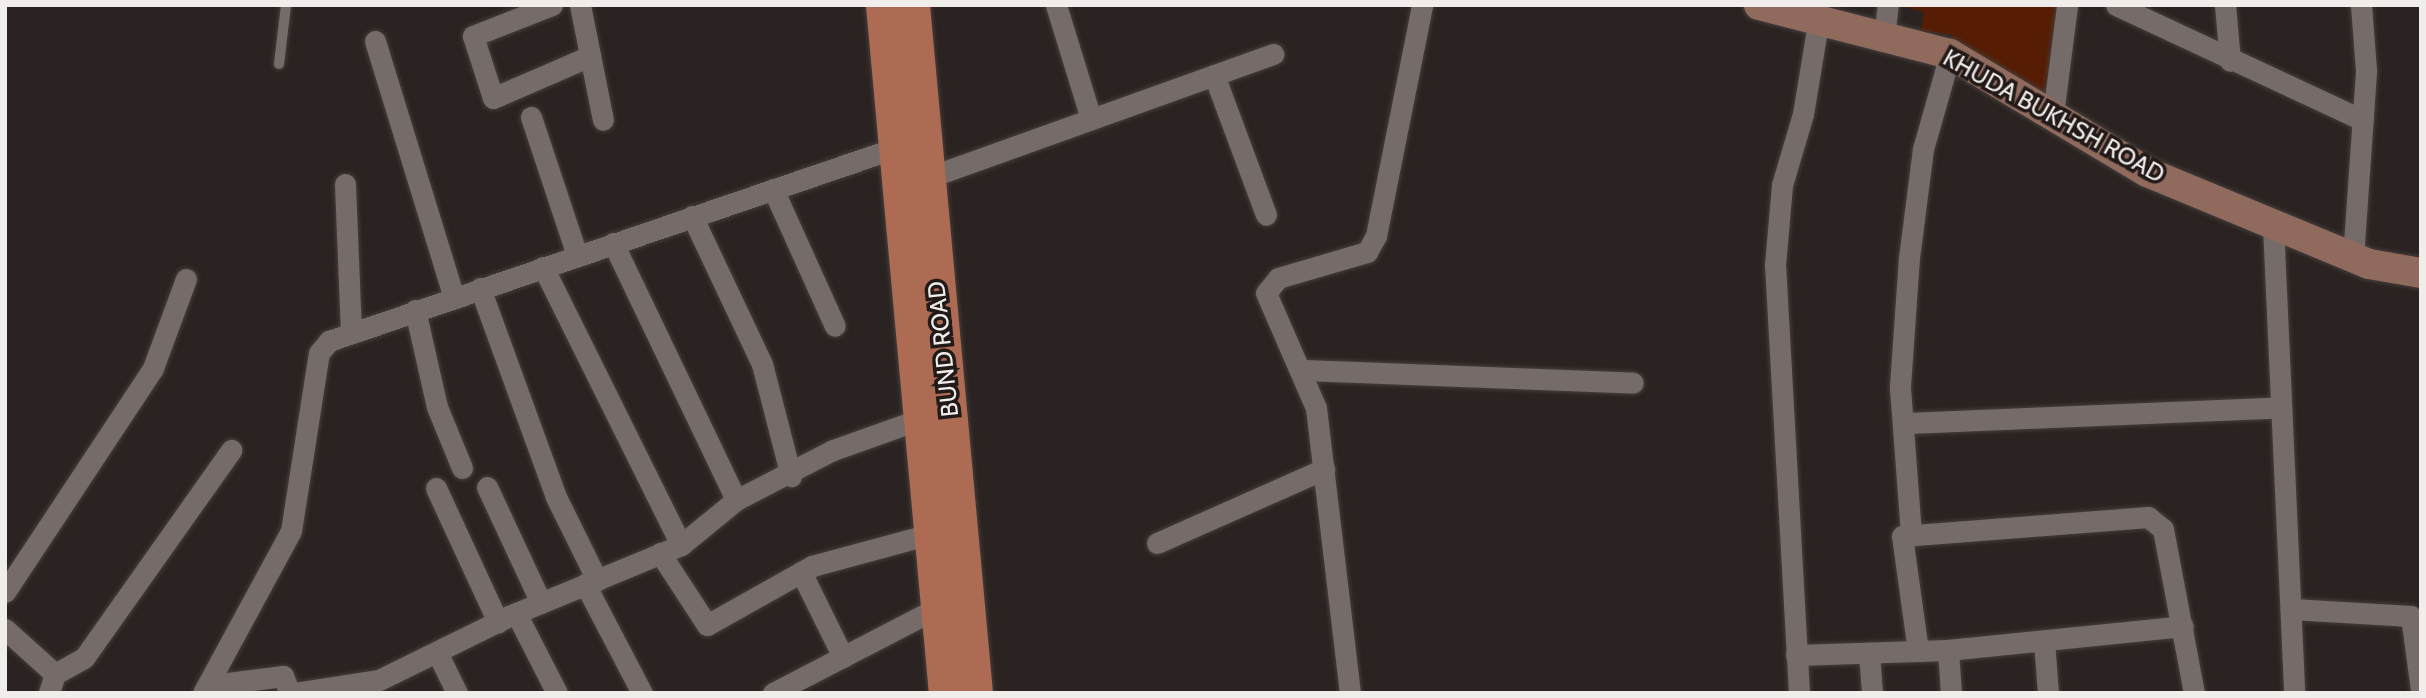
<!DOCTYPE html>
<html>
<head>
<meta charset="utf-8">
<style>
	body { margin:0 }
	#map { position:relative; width:2426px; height:698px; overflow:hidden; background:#2b2321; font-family:Cabin,sans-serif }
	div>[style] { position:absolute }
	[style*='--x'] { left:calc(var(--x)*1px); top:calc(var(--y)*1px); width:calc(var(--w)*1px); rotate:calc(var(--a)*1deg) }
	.green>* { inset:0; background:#561d04 }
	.roads { filter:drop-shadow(0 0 2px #443e3c) drop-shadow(0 0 2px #443e3c) }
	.lane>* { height:10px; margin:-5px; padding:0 5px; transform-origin:5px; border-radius:5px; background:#756c69 }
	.street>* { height:21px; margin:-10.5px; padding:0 10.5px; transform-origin:10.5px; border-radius:10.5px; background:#756c69 }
	.secondary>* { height:30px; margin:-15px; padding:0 15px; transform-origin:15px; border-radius:15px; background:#906b5d }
	.primary>* { height:33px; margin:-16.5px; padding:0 16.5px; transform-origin:16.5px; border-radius:16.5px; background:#ac6b52 }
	span { translate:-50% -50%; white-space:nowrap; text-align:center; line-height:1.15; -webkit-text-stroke:7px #211a18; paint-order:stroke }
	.street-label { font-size:24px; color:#f1edeb }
	.frame { position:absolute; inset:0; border:7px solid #f1edeb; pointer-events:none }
</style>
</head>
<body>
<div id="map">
	<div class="green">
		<div style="clip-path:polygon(1898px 5px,2057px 5px,2045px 110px,1950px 54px,1952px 35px,1921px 31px,1924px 12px)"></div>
	</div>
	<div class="roads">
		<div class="lane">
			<div style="--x:279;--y:64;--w:59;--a:-83.2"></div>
		</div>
		<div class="street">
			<div style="--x:552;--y:5;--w:85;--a:158.6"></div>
			<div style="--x:473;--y:36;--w:65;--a:72.1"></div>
			<div style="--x:493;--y:98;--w:106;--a:-23.4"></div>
			<div style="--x:580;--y:5;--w:117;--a:78.7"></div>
			<div style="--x:1056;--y:5;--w:119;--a:72.9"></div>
			<div style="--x:2116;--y:5;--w:272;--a:25"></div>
			<div style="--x:2225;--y:5;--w:56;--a:84.9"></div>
			<div style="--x:1884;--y:36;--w:31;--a:-83"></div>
			<div style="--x:375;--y:41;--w:268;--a:72.9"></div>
			<div style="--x:1214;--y:75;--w:149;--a:69.6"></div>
			<div style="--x:2054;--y:107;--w:103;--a:-82.7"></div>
			<div style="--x:531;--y:117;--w:145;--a:71.6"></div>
			<div style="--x:927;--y:178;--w:368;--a:-19.7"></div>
			<div style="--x:345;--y:184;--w:148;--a:87.7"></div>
			<div style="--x:773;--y:189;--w:150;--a:65.7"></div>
			<div style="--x:692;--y:216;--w:164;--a:64.7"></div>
			<div style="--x:762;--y:364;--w:116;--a:75.5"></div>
			<div style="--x:2273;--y:225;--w:468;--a:87.4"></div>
			<div style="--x:613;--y:243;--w:285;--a:64.4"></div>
			<div style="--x:2353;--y:258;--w:188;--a:-86"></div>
			<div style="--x:2366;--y:70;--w:65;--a:-94.4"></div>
			<div style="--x:543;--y:267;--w:310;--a:63.6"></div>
			<div style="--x:480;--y:288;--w:222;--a:70"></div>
			<div style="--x:556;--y:497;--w:93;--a:63.7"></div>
			<div style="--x:415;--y:310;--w:99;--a:77.2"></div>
			<div style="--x:437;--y:407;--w:66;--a:67.7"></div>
			<div style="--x:1302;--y:370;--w:331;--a:2.2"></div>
			<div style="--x:1906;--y:423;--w:374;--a:-2.4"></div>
			<div style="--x:487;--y:487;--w:128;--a:65"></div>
			<div style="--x:436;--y:488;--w:148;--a:65.2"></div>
			<div style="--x:1911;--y:534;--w:148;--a:-94.3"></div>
			<div style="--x:1900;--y:386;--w:128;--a:-86"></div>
			<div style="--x:1909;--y:258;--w:110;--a:-82.7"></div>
			<div style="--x:1923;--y:149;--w:99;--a:-74.1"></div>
			<div style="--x:1157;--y:543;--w:183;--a:-23.9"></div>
			<div style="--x:660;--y:553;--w:86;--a:56.9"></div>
			<div style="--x:707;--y:625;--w:120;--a:-29.3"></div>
			<div style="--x:812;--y:566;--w:123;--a:-15.1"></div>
			<div style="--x:801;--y:572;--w:95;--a:63.7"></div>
			<div style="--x:585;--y:584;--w:123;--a:62.4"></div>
			<div style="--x:5;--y:592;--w:268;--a:-56.5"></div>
			<div style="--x:153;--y:368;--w:95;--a:-69.7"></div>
			<div style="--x:2292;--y:609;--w:119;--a:3.4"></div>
			<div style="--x:2411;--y:616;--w:75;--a:82.3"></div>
			<div style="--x:516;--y:613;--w:90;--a:62.9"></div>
			<div style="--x:5;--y:629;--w:67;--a:42"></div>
			<div style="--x:55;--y:674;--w:20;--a:108"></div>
			<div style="--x:2044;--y:641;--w:52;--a:85.6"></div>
			<div style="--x:1948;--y:650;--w:43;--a:86"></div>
			<div style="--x:1918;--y:651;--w:116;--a:-97.9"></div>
			<div style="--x:1902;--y:536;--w:247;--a:-4.4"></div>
			<div style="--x:2148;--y:517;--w:19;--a:39"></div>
			<div style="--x:2163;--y:529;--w:167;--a:79.3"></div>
			<div style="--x:437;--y:652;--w:46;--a:64"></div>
			<div style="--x:1869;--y:653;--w:40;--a:85.7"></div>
			<div style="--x:1796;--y:655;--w:152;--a:-1.9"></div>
			<div style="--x:1948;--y:650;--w:236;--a:-5.8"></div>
			<div style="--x:55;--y:674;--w:33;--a:-29"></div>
			<div style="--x:84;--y:658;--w:255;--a:-54.7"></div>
			<div style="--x:212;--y:685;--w:72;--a:-7.2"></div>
			<div style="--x:283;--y:676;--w:18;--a:68"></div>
			<div style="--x:203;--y:693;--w:184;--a:-61.5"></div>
			<div style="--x:291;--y:531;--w:180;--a:-81.1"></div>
			<div style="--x:319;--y:353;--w:16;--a:-50"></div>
			<div style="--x:329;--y:341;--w:598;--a:-18.83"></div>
			<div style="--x:295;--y:693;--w:85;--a:-8.8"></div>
			<div style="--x:379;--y:680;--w:145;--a:-26.2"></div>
			<div style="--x:509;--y:616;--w:186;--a:-22.4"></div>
			<div style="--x:681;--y:545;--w:71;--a:-39.3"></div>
			<div style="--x:736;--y:500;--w:109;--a:-27.3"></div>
			<div style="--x:833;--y:450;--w:92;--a:-19.6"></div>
			<div style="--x:773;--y:693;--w:185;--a:-27.4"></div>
			<div style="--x:1350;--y:693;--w:287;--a:-96.8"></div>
			<div style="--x:1316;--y:408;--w:125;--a:-113.5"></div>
			<div style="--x:1266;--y:293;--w:19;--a:-51"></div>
			<div style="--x:1278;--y:278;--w:93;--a:-16.3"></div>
			<div style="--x:1367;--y:252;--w:18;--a:-61"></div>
			<div style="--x:1376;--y:236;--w:236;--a:-78.7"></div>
			<div style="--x:1799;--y:693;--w:429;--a:-93.2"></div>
			<div style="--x:1775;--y:265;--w:80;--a:-85"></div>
			<div style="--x:1782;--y:185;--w:74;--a:-73.5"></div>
			<div style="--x:1803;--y:114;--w:98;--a:-80.6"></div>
		</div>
		<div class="secondary">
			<div style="--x:1759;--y:5;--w:197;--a:14.4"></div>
			<div style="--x:1950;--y:54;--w:230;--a:30.9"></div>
			<div style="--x:2147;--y:172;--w:240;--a:22.5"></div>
			<div style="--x:2369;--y:264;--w:53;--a:9.8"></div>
		</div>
		<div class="primary">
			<div style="--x:882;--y:5;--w:691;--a:84.77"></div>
			<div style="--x:913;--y:5;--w:691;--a:84.77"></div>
		</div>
	</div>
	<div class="street-label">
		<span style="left:2054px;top:116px;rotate:29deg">KHUDA BUKHSH ROAD</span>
		<span style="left:943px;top:349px;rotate:-96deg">BUND ROAD</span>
	</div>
	<div class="frame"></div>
</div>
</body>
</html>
